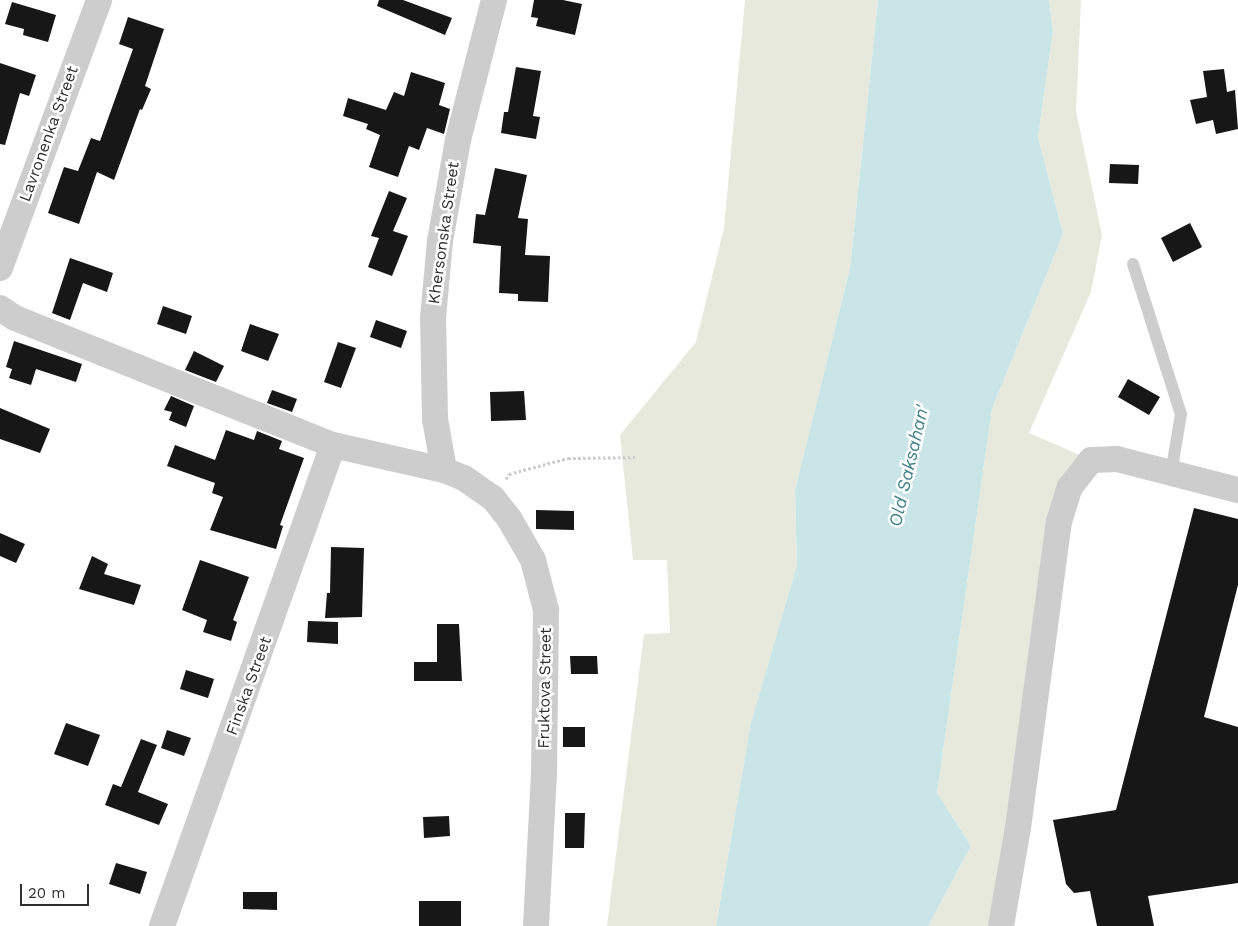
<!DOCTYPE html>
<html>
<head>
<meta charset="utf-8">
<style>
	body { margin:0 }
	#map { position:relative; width:1238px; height:926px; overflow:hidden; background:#fff; font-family:"Work Sans",sans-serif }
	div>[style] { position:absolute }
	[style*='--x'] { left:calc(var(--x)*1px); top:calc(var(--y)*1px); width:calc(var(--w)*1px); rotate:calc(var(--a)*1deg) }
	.green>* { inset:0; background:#e7e9dc }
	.water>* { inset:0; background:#cae5e8 }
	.building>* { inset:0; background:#171717 }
	.path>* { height:3px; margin-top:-1.5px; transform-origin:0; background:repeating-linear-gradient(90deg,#cacaca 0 2.5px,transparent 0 5px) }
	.lane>* { height:12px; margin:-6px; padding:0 6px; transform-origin:6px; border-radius:6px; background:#cdcdcd }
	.street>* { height:26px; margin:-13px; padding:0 13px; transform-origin:13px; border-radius:13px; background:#cdcdcd }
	span { translate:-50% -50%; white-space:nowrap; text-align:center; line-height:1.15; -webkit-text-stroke:5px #fff; paint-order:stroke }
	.street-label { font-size:16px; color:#303030 }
	.water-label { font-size:18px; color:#408088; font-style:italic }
	.scale { position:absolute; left:20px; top:884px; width:69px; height:22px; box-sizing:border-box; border:2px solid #303030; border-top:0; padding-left:6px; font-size:15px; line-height:18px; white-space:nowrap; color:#303030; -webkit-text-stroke:4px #fff; paint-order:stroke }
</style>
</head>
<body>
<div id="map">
	<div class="green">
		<div style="clip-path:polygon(745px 0,878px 0,850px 268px,795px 490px,797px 565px,751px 724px,716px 926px,607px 926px,644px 634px,670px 633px,667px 560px,633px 560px,620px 435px,696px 342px,724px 228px)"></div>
		<div style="clip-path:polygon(1049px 0,1081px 0,1076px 111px,1102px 235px,1091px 292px,1029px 433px,1091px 460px,1070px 487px,1001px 926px,928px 926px,971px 846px,937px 793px,992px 409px,1063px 234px,1038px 137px,1053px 31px)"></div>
	</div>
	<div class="water">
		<div style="clip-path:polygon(878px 0,1049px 0,1053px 31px,1038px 137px,1063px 234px,992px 409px,937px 793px,971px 846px,928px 926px,716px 926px,751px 723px,797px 565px,795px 490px,850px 268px)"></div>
	</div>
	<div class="building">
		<div style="clip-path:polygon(379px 0,403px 0,452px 18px,445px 35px,377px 6px)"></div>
		<div style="clip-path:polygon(534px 0,563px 0,582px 4px,575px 35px,536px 26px,538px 18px,531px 17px)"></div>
		<div style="clip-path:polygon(12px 2px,56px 15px,48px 42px,23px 35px,24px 29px,5px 24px)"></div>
		<div style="clip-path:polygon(128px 17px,164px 29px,145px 86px,151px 89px,142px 110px,140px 109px,114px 180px,97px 172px,79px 224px,48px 213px,64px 167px,78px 171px,91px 138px,100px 141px,133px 49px,119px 44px)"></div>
		<div style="clip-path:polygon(0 63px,36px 75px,29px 96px,20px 93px,5px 145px,0 144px)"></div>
		<div style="clip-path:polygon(516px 67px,541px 71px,533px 116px,540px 117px,536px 139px,501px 133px,504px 112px,508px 112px)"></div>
		<div style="clip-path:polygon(1224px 69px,1227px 92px,1235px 90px,1238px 129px,1216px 134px,1213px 120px,1196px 124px,1190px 100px,1207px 97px,1203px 71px)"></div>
		<div style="clip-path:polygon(411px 72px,445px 83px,439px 105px,450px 109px,444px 134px,427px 128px,419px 150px,409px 146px,398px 177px,369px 167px,380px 135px,366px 129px,368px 124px,343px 116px,348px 98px,386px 110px,394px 92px,404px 96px)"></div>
		<div style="clip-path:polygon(1110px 164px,1139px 165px,1138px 184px,1109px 183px)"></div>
		<div style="clip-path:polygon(495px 168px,527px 175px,518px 218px,528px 219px,525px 255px,550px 256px,548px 302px,518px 301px,518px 294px,499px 293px,501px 246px,473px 243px,476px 214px,485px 215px)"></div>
		<div style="clip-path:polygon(389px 191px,407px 198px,393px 231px,408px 236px,392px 276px,368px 267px,379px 238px,371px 236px)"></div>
		<div style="clip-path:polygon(1190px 223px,1202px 247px,1173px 262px,1161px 238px)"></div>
		<div style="clip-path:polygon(70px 258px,113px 273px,107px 292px,83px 283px,70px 320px,52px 313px)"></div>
		<div style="clip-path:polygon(163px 306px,192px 316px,186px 334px,157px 324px)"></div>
		<div style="clip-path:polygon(376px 320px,407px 331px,401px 348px,370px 337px)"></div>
		<div style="clip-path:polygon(250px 324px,279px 334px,268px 361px,241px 351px)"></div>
		<div style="clip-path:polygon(14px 341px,82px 364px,76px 382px,36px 369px,31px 385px,9px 378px,12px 369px,6px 367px)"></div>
		<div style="clip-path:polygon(338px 342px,356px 348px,341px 388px,324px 382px)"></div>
		<div style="clip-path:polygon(194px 351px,224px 366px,216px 382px,185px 370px)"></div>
		<div style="clip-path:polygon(1128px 379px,1160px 397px,1149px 415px,1118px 397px)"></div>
		<div style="clip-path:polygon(272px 390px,297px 399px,292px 412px,267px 403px)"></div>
		<div style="clip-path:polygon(524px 391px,526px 420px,491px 421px,490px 392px)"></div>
		<div style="clip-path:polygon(171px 396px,194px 406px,186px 427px,169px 420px,172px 412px,164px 410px)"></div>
		<div style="clip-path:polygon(0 408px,50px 429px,40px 453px,0 439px)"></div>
		<div style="clip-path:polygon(226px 430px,254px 440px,257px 431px,282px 441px,279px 449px,304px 458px,280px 525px,283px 526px,276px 549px,210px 530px,223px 497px,212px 493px,215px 483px,167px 466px,175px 445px,215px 460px)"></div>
		<div style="clip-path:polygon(1194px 508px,1238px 519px,1238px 585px,1204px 717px,1238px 727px,1238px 883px,1148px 896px,1154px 926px,1097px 926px,1090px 891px,1074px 893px,1066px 884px,1053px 820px,1116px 810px)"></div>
		<div style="clip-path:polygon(536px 510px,574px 511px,574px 530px,536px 529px)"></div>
		<div style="clip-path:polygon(0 533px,25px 544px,16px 563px,0 556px)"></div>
		<div style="clip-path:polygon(331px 547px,364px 548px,362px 617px,325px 618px,327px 593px,330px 593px)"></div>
		<div style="clip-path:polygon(92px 556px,108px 564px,104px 574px,141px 585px,134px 605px,79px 589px)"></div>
		<div style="clip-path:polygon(200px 560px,249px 577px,233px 620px,237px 622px,231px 641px,203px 632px,207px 620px,182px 610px)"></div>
		<div style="clip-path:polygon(308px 621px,338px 622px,338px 644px,307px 642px)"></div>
		<div style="clip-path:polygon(437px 624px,459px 624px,462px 681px,414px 681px,414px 662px,437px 662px)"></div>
		<div style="clip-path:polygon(570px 656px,597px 656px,598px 674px,571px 674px)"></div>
		<div style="clip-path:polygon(186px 670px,214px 679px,208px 698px,180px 689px)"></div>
		<div style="clip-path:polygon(66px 723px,100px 735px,88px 766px,54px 754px)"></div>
		<div style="clip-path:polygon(563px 727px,585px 727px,585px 747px,563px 747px)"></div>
		<div style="clip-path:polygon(167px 730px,191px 738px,184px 756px,161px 748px)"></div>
		<div style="clip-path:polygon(141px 739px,157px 745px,138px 792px,168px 804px,159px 825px,105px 805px,113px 784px,121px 787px)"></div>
		<div style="clip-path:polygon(565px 813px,585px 813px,584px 848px,565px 848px)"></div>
		<div style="clip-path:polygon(449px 816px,450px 836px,424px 838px,423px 817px)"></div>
		<div style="clip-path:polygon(116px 863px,147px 872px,140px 894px,109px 884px)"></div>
		<div style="clip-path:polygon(243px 892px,277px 892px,277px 910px,243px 909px)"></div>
		<div style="clip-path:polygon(419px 901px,461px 901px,461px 926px,419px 926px)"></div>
	</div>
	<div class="path">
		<div style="--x:506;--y:479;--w:6;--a:-59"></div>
		<div style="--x:509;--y:474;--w:61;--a:-15.2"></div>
		<div style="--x:568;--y:458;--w:67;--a:-0.9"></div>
	</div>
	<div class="lane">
		<div style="--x:1133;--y:264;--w:157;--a:72.3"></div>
		<div style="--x:1181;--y:414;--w:61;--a:99.5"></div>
	</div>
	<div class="street">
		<div style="--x:0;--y:268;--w:286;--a:-69.7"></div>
		<div style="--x:0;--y:308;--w:18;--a:34"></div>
		<div style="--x:15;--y:318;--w:342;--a:21.8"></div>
		<div style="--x:333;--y:445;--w:114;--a:12.7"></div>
		<div style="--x:444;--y:470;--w:22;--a:22"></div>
		<div style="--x:464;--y:478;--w:35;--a:35"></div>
		<div style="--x:493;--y:498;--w:28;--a:52"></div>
		<div style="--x:510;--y:520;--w:46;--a:60.1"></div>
		<div style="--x:533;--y:560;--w:52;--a:75.4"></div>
		<div style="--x:546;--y:610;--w:163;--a:90.7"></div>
		<div style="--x:544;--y:773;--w:153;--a:93"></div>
		<div style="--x:444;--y:470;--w:52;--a:-100"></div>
		<div style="--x:435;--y:419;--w:101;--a:-91.1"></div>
		<div style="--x:433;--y:318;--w:77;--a:-84.8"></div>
		<div style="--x:440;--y:241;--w:103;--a:-79.9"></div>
		<div style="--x:458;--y:140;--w:145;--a:-75.6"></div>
		<div style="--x:162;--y:926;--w:510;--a:-70.43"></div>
		<div style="--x:1001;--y:926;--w:99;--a:-80.2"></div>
		<div style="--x:1018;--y:828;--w:309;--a:-82.4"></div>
		<div style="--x:1059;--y:522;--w:37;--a:-73"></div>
		<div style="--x:1070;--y:487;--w:34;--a:-52"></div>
		<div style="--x:1091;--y:460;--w:26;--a:-2"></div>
		<div style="--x:1117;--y:459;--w:125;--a:14.4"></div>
	</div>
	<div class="street-label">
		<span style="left:49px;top:134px;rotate:-70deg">Lavronenka Street</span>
		<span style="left:444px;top:233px;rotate:-82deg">Khersonska Street</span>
		<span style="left:249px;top:686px;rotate:-70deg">Finska Street</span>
		<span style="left:545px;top:688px;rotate:-89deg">Fruktova Street</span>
	</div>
	<div class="water-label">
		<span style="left:909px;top:466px;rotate:-77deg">Old Saksahan'</span>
	</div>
	<div class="scale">20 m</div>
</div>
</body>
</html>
